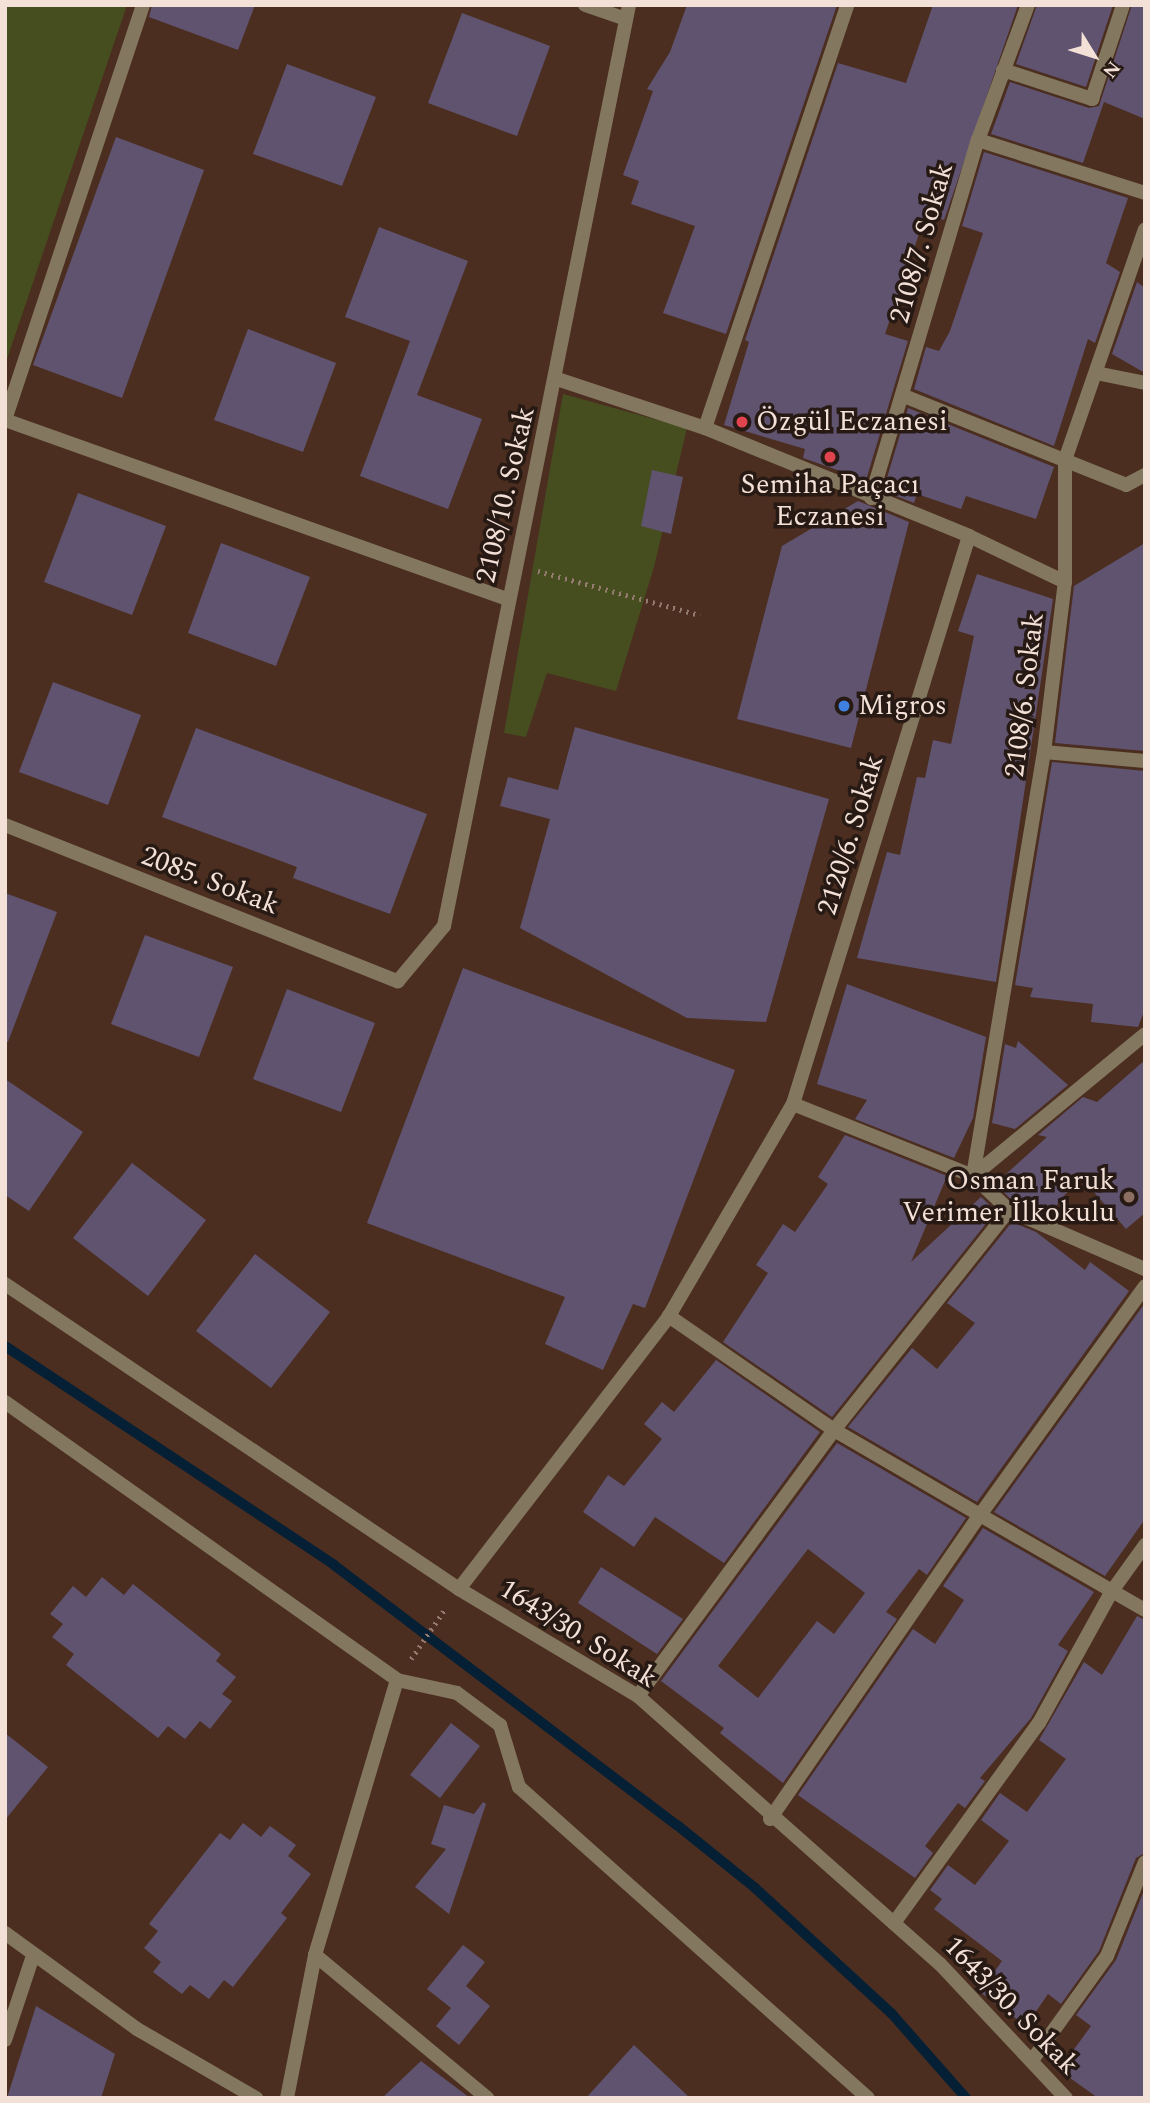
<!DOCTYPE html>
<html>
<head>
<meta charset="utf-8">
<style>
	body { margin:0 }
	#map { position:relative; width:1150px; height:2103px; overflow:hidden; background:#4b2e20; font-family:Spectral,serif }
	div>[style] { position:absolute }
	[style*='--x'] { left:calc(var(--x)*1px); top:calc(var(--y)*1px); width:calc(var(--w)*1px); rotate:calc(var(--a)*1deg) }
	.green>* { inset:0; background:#464d1e }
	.stream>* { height:10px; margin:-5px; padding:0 5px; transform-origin:5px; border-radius:5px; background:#051f35 }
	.building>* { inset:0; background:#605370 }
	.path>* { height:4.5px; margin-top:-2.25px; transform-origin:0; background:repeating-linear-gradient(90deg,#947b6f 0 2px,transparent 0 7px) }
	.minor>* { height:14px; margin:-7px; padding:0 7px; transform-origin:7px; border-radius:7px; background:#83785f }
	.dots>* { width:19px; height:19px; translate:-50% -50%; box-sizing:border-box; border:4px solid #271a14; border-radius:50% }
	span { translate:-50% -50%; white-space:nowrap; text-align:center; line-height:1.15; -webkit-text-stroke:7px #271a14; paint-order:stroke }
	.street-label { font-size:28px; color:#f3e0d7 }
	.poi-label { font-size:28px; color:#f3e0d7 }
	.left { translate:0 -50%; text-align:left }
	.right { translate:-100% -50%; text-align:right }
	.frame { position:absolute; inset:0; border:7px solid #f3e0d7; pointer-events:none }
	.north { position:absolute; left:1059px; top:21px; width:70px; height:70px; -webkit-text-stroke:5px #271a14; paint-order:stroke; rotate:128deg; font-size:19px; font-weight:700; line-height:28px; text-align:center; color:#f3e0d7 }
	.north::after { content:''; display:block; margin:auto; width:24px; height:32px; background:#f3e0d7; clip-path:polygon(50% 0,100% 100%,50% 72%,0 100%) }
</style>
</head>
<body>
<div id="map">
	<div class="green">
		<div style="clip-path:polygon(5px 5px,127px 5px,5px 365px)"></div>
		<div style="clip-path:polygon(563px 394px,687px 428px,654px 567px,616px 691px,547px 673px,526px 737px,504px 733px)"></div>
	</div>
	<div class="stream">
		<div style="--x:5;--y:1346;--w:395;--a:33.6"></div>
		<div style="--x:334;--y:1565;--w:430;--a:37.2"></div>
		<div style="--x:677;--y:1825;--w:99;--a:38.8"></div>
		<div style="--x:754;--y:1887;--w:188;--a:42.6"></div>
		<div style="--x:892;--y:2014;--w:112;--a:48.6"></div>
	</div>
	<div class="building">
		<div style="clip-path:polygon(152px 5px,255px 5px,238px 50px,149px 17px)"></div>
		<div style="clip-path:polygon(687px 5px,837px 5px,726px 334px,663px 313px,695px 226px,631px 204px,639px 181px,623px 175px,653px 91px,647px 89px,670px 52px)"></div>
		<div style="clip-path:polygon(933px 5px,1018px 5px,944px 220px,929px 215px,922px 225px,885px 334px,908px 341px,866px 480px,803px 458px,805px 449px,724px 425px,749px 342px,745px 340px,838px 63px,906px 83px)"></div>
		<div style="clip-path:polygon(1037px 5px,1113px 5px,1086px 87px,1016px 64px)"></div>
		<div style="clip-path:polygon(1132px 5px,1145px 5px,1145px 119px,1104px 102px,1083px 163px,991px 134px,1010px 82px,1089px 108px,1099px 106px)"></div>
		<div style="clip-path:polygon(462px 13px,550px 46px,517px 136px,428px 103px)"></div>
		<div style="clip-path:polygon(287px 64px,376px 97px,342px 186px,253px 154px)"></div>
		<div style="clip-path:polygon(116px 137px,204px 170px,122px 398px,33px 365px)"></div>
		<div style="clip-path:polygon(984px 152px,1128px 198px,1106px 263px,1120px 272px,1095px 343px,1088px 339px,1054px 446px,914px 389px,926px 347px,939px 351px,950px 331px,983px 233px,962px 226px)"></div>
		<div style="clip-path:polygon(379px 227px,468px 261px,417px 395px,482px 419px,448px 509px,360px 476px,410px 341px,345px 317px)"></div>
		<div style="clip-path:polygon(1137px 282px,1145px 288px,1145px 373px,1112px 354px)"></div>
		<div style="clip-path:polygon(248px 329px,336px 363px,303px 452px,214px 420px)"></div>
		<div style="clip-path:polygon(908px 408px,1054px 467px,1036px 519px,966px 496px,961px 509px,917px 494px,914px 503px,883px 491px)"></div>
		<div style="clip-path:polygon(652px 470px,683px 477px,671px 534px,641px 526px)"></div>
		<div style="clip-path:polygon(78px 493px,166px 526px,132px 615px,44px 582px)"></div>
		<div style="clip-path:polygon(858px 501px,909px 522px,851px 748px,737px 719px,782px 546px)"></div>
		<div style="clip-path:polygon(221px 543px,310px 577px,276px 666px,188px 633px)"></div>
		<div style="clip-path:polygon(1145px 543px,1145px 751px,1055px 743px,1074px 586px)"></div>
		<div style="clip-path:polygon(977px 574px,1053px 599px,996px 982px,857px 958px,887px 852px,900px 855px,917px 777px,925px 778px,933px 740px,951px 744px,974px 636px,958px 631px)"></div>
		<div style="clip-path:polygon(53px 682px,141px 715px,108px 805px,19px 772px)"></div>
		<div style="clip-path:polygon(575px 727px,829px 799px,766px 1022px,687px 1018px,520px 928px,550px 819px,500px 806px,508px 777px,558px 790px)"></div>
		<div style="clip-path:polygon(196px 728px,427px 814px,390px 914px,293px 878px,297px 867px,162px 817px)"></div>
		<div style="clip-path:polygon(1052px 762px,1145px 771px,1145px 1009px,1138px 1027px,1091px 1022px,1093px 1004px,1030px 997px,1033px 988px,1015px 985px)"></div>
		<div style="clip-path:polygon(5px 893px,57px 912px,8px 1042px,5px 1042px)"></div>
		<div style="clip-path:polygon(145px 935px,233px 967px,199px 1057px,111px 1024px)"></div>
		<div style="clip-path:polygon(463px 968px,735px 1070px,645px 1308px,633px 1304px,603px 1370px,545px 1344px,565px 1297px,367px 1223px)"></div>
		<div style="clip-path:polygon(847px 984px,986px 1037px,973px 1118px,954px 1158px,855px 1119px,867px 1100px,817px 1084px)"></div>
		<div style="clip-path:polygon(287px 989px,375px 1023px,341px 1112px,253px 1079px)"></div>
		<div style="clip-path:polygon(1018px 1041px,1068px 1085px,1015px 1129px,992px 1123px,1005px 1044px,1016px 1048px)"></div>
		<div style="clip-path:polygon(1145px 1060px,1145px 1213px,1126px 1229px,1080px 1176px,1048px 1216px,1014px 1202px,995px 1184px,1047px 1137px,1038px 1135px,1083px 1097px,1097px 1102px)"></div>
		<div style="clip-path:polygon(5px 1079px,83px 1132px,29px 1211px,5px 1195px)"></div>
		<div style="clip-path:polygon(845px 1135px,947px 1176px,911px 1262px,981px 1197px,996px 1211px,832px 1417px,723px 1342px,768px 1273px,756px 1265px,783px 1224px,795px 1232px,828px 1184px,818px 1177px)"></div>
		<div style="clip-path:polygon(132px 1163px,206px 1220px,148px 1296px,73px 1238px)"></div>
		<div style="clip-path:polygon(1012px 1222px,1036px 1232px,1085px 1270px,1090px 1262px,1129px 1291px,977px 1502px,848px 1427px,912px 1348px,937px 1369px,975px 1323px,947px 1303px)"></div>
		<div style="clip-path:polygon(255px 1254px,330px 1312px,271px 1388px,196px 1331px)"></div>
		<div style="clip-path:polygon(1145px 1303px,1145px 1519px,1105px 1576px,994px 1512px)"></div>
		<div style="clip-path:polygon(716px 1360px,820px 1432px,724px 1563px,655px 1517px,634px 1547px,583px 1512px,608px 1475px,624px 1486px,662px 1439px,644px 1424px,662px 1402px,674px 1412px)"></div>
		<div style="clip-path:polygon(evenodd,837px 1443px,966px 1518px,927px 1575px,919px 1569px,886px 1612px,897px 1619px,783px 1783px,720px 1733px,724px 1728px,661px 1681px,837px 1443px,808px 1549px,865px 1593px,834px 1634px,817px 1621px,758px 1698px,718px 1666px,808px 1549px)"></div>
		<div style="clip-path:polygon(983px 1528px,1094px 1592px,1058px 1645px,1068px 1651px,1031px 1718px,980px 1778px,985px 1781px,965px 1808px,958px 1803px,925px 1846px,933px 1853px,915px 1878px,798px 1795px,913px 1629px,935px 1644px,964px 1600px,943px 1586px)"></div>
		<div style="clip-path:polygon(601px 1567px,683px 1619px,657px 1654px,578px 1603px)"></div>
		<div style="clip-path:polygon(102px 1577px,124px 1595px,133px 1584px,221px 1654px,216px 1661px,236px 1677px,222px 1694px,232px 1701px,210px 1729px,200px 1721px,185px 1739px,168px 1726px,158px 1738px,66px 1665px,74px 1654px,52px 1637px,63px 1624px,50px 1614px,73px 1586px,86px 1597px)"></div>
		<div style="clip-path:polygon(1137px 1616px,1145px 1620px,1145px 1853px,1136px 1858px,1099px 1951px,1061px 2004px,1048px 1994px,1026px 2026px,980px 1992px,1002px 1961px,934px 1909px,942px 1899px,930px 1890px,948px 1865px,975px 1885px,1009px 1841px,981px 1820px,1000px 1793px,1027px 1812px,1066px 1759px,1039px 1740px,1084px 1662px,1102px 1675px)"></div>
		<div style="clip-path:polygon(451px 1723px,480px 1746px,440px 1798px,410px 1775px)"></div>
		<div style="clip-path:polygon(5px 1733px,48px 1767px,5px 1820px)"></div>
		<div style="clip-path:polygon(483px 1802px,486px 1804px,449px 1914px,415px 1887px,446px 1849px,431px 1844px,444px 1805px,474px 1814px)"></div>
		<div style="clip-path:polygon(243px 1823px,261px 1837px,270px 1826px,296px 1845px,288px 1856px,311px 1874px,281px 1913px,287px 1918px,233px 1987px,224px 1980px,209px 1999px,190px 1985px,182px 1994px,153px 1972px,161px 1962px,144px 1948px,158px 1931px,149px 1924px,220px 1833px,230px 1840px)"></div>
		<div style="clip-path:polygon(1145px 1888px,1145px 2098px,1098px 2098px,1059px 2070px,1091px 2026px,1076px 2015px,1116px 1960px)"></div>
		<div style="clip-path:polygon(463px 1945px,485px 1962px,466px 1986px,490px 2006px,459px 2045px,436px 2026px,451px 2008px,427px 1989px)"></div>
		<div style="clip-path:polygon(36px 2006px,115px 2054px,101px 2098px,7px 2098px)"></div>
		<div style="clip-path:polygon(634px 2045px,690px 2098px,586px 2098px)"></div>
		<div style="clip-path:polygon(421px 2061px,470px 2098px,382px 2098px)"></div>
	</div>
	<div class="path">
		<div style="--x:538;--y:571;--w:168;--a:15.2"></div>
		<div style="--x:411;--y:1659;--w:60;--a:-55.8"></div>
	</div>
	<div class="minor">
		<div style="--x:143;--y:5;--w:437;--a:108.4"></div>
		<div style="--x:5;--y:420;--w:533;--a:19.62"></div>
		<div style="--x:585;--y:5;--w:43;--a:18.9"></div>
		<div style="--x:1003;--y:70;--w:94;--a:18"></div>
		<div style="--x:1092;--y:99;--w:99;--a:-71.7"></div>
		<div style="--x:978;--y:140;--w:175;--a:17.6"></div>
		<div style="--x:1096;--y:373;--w:50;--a:11.5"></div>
		<div style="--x:557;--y:379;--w:156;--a:18.3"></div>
		<div style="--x:705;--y:428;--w:285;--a:22.2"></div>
		<div style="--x:969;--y:536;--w:595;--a:107.22"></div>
		<div style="--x:793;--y:1104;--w:194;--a:21.8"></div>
		<div style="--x:973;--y:1176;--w:50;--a:43.4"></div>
		<div style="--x:1009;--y:1210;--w:148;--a:23.5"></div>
		<div style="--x:904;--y:396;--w:239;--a:21.8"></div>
		<div style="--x:1126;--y:485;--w:21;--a:-28"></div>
		<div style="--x:705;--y:428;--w:446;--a:-71.4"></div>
		<div style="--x:871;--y:498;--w:374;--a:-73.4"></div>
		<div style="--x:978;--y:140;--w:144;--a:-69.7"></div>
		<div style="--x:969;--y:536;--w:106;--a:25.6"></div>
		<div style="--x:1044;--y:752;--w:101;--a:5.1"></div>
		<div style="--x:5;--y:825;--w:423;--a:21.7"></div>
		<div style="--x:398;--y:981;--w:72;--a:-50.1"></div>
		<div style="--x:444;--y:926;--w:939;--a:-78.64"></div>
		<div style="--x:973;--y:1176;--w:430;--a:-80.5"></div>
		<div style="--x:1044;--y:752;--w:171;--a:-83"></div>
		<div style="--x:1065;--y:582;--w:122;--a:-90"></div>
		<div style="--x:1065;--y:460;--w:244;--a:-70.9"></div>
		<div style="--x:973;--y:1176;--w:223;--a:-39.5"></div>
		<div style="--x:1009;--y:1210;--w:281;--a:128.5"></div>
		<div style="--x:834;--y:1430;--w:169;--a:30.2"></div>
		<div style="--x:980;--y:1515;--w:282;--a:-54.2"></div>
		<div style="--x:5;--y:1284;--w:547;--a:33.89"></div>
		<div style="--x:459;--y:1589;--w:209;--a:30.9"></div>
		<div style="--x:638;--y:1696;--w:404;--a:41.6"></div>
		<div style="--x:940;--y:1964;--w:184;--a:46.8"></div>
		<div style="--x:5;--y:1402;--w:481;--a:35.3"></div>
		<div style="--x:397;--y:1680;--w:61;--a:12.2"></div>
		<div style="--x:457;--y:1693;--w:54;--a:36.7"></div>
		<div style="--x:500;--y:1725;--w:65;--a:73"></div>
		<div style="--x:519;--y:1787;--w:467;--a:41.7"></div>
		<div style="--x:459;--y:1589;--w:344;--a:-52.4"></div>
		<div style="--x:669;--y:1316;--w:246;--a:-59.7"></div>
		<div style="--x:638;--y:1696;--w:330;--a:-53.6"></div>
		<div style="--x:834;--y:1430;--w:201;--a:-145.4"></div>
		<div style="--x:770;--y:1819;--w:369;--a:-55.4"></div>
		<div style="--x:980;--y:1515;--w:152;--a:29.9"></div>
		<div style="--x:1112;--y:1591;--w:57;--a:-54.3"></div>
		<div style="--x:894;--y:1923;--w:247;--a:-54.1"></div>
		<div style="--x:1039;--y:1723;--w:151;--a:-61.1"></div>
		<div style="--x:1112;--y:1591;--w:38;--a:30"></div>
		<div style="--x:5;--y:1933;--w:163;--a:36"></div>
		<div style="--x:137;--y:2029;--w:138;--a:30.1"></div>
		<div style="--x:315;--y:1955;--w:224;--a:39.7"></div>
		<div style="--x:5;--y:2040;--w:89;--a:-71.6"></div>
		<div style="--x:1033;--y:2059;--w:127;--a:-54.3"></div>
		<div style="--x:1107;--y:1956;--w:101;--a:-68"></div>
		<div style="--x:287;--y:2098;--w:146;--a:-78.9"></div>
		<div style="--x:315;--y:1955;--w:287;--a:-73.4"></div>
	</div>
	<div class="dots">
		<div style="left:742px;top:422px;background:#e0444e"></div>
		<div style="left:830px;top:457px;background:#e0444e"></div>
		<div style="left:844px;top:706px;background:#3f7fe0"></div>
		<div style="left:1129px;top:1197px;background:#8d6e63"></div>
	</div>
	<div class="street-label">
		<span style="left:922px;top:243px;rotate:-74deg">2108/7. Sokak</span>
		<span style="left:506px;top:495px;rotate:-77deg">2108/10. Sokak</span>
		<span style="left:1025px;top:695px;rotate:-83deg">2108/6. Sokak</span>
		<span style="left:851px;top:835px;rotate:-73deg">2120/6. Sokak</span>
		<span style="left:210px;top:881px;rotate:21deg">2085. Sokak</span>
		<span style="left:578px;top:1634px;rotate:32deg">1643/30. Sokak</span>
		<span style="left:1011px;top:2006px;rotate:46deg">1643/30. Sokak</span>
	</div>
	<div class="poi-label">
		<span class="left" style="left:756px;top:422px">Özgül Eczanesi</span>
		<span style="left:830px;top:501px">Semiha Paçacı<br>Eczanesi</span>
		<span class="left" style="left:858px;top:706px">Migros</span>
		<span class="right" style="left:1115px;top:1197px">Osman Faruk<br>Verimer İlkokulu</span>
	</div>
	<div class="frame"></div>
	<div class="north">N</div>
</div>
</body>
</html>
